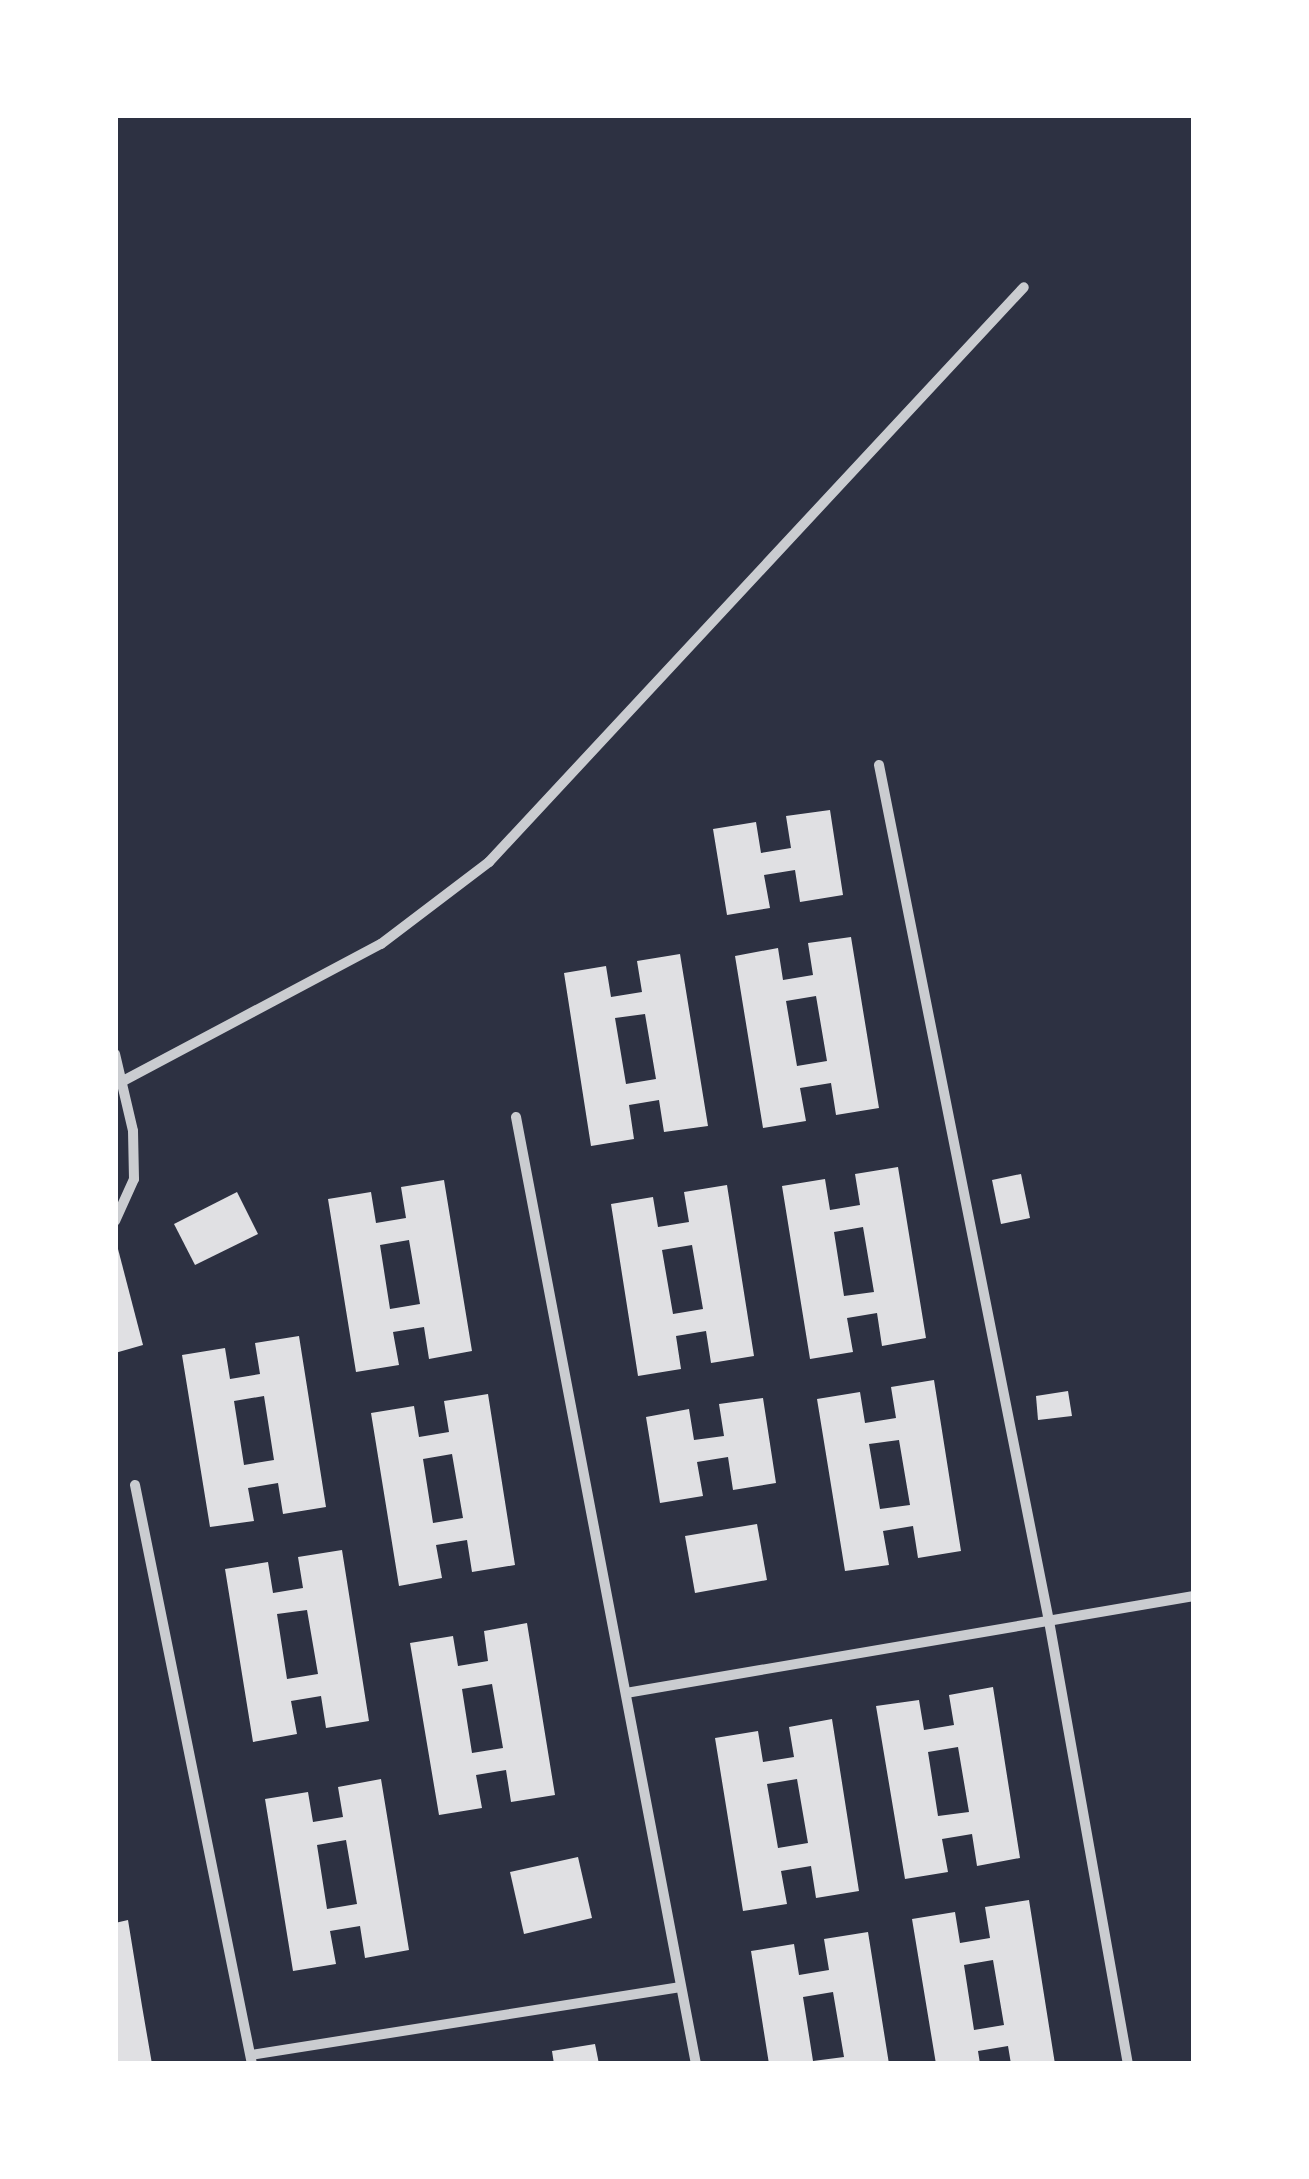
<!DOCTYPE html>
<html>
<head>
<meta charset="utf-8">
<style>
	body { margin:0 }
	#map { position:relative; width:1309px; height:2179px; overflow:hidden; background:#2d3142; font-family:"Fira Sans",sans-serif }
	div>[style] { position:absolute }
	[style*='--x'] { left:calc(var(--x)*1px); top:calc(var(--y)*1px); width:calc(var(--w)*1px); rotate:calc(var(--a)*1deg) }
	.building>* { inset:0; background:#e0e0e3 }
	.minor>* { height:10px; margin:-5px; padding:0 5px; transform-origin:5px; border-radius:5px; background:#caccd0 }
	span { translate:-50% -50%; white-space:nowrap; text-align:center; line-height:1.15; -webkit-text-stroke:10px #fff; paint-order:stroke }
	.frame { position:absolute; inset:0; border:118px solid #fff; pointer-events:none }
</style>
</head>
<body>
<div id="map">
	<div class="building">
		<div style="clip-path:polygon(830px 810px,843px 895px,800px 902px,795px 870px,764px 875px,770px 908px,727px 915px,713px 829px,756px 822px,761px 853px,791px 848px,786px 816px)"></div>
		<div style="clip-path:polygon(evenodd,851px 937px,879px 1108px,836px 1115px,831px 1083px,800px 1088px,806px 1121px,763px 1128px,735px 956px,778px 948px,783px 980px,813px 975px,808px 943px,851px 937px,816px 996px,827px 1061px,797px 1066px,786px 1001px,816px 996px)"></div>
		<div style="clip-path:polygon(evenodd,680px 954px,708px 1126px,664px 1132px,659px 1100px,629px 1105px,634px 1139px,591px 1146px,564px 973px,606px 966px,611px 997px,642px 992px,637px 961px,680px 954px,645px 1014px,656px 1079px,626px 1084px,615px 1018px,645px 1014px)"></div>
		<div style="clip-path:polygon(evenodd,898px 1167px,926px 1338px,882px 1346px,877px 1313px,847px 1318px,853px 1352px,810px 1359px,782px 1186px,825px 1179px,830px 1210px,860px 1205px,855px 1174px,898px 1167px,863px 1227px,874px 1292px,844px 1296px,834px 1232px,863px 1227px)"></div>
		<div style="clip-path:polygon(1021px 1174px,1030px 1218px,1001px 1224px,992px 1180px)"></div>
		<div style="clip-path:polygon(evenodd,444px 1180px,472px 1351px,429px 1359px,424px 1327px,393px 1332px,399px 1365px,356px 1372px,328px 1199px,371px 1192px,376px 1223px,406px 1218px,401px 1187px,444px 1180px,409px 1240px,420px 1304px,390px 1309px,380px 1245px,409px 1240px)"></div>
		<div style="clip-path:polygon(evenodd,727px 1185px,754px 1356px,711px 1363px,706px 1331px,676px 1336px,681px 1369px,638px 1376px,611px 1204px,653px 1197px,658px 1227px,689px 1222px,684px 1192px,727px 1185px,692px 1245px,703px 1309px,673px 1314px,662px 1250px,692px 1245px)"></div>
		<div style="clip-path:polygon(237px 1192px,258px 1234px,195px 1265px,174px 1224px)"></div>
		<div style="clip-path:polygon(118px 1249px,143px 1345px,115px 1353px,115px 1250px)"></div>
		<div style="clip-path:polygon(evenodd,299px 1336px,326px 1507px,283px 1514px,278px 1483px,248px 1488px,254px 1521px,210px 1527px,182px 1355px,225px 1348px,230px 1379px,260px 1374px,255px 1343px,299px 1336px,264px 1396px,274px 1460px,244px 1465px,234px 1401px,264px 1396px)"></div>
		<div style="clip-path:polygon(evenodd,934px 1380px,961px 1551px,918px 1558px,913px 1526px,883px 1531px,889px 1565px,845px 1571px,817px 1399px,860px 1392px,865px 1423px,896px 1418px,891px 1387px,934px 1380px,899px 1440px,910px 1505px,880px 1509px,869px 1444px,899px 1440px)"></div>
		<div style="clip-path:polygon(1068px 1391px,1072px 1416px,1038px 1420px,1036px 1396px)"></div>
		<div style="clip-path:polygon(evenodd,488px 1394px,515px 1565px,472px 1572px,467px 1540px,436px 1545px,442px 1578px,399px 1586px,371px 1413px,414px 1406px,419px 1437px,449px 1432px,444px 1401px,488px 1394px,452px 1454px,463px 1518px,433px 1523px,423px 1459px,452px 1454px)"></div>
		<div style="clip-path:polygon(763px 1398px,776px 1483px,733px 1490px,728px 1457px,697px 1462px,703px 1496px,660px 1503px,646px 1417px,689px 1409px,694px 1440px,724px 1436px,719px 1404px)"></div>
		<div style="clip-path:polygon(757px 1524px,767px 1580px,695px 1593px,685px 1536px)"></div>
		<div style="clip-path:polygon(evenodd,342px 1550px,369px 1721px,326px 1728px,321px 1696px,291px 1701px,297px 1734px,253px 1742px,225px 1569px,268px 1562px,273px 1593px,303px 1588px,298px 1557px,342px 1550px,307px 1610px,318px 1674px,287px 1679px,277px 1614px,307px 1610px)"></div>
		<div style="clip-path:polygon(evenodd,527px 1623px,555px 1795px,511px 1802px,506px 1770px,476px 1775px,482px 1808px,439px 1815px,410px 1643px,453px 1636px,458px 1666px,488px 1661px,484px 1631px,527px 1623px,492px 1684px,503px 1748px,472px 1753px,462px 1689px,492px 1684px)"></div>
		<div style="clip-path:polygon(evenodd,993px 1687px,1020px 1858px,977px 1866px,972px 1834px,942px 1839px,948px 1872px,905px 1879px,876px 1706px,919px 1700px,924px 1730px,954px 1725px,949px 1695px,993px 1687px,958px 1747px,969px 1812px,938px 1816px,928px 1752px,958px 1747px)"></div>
		<div style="clip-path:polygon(evenodd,832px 1719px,859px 1891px,816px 1898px,811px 1866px,781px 1871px,787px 1904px,743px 1911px,715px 1738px,758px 1731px,763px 1762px,794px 1757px,789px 1727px,832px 1719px,797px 1779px,808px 1843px,778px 1848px,767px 1784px,797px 1779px)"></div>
		<div style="clip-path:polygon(evenodd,381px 1779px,409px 1950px,365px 1958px,360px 1926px,330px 1931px,336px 1964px,293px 1971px,265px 1799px,308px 1792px,313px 1822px,343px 1817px,338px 1787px,381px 1779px,346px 1840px,357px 1904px,327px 1909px,317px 1845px,346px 1840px)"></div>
		<div style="clip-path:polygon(578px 1857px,592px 1918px,524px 1934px,510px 1872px)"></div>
		<div style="clip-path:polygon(evenodd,1029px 1900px,1055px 2064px,1011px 2064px,1008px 2046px,978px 2051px,980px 2064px,936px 2064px,912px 1919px,955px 1912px,960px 1943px,990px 1938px,985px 1907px,1029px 1900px,993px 1960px,1004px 2025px,974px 2030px,964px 1965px,993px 1960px)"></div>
		<div style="clip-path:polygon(128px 1920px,142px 2006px,152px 2064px,115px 2064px,115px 1923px)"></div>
		<div style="clip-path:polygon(evenodd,868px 1932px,889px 2064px,769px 2064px,751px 1951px,794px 1944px,799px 1975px,829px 1970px,824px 1939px,868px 1932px,833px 1992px,844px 2057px,813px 2061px,803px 1997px,833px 1992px)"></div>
		<div style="clip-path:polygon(595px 2044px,599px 2064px,554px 2064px,552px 2051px)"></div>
	</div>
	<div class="minor">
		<div style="--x:879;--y:765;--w:873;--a:78.77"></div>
		<div style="--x:1049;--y:1621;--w:450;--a:79.9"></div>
		<div style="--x:115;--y:1054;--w:79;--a:76.8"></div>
		<div style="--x:133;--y:1131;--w:48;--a:88.8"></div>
		<div style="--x:134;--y:1179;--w:46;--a:114.3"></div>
		<div style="--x:123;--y:1081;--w:292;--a:-28"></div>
		<div style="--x:381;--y:944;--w:136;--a:-37.2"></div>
		<div style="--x:489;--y:862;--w:785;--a:-47.06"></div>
		<div style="--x:516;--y:1117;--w:964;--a:79.24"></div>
		<div style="--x:135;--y:1485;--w:591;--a:78.58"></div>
		<div style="--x:626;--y:1693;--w:576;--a:-9.69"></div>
		<div style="--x:251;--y:2055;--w:435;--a:-9"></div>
	</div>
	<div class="frame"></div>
</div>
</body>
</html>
